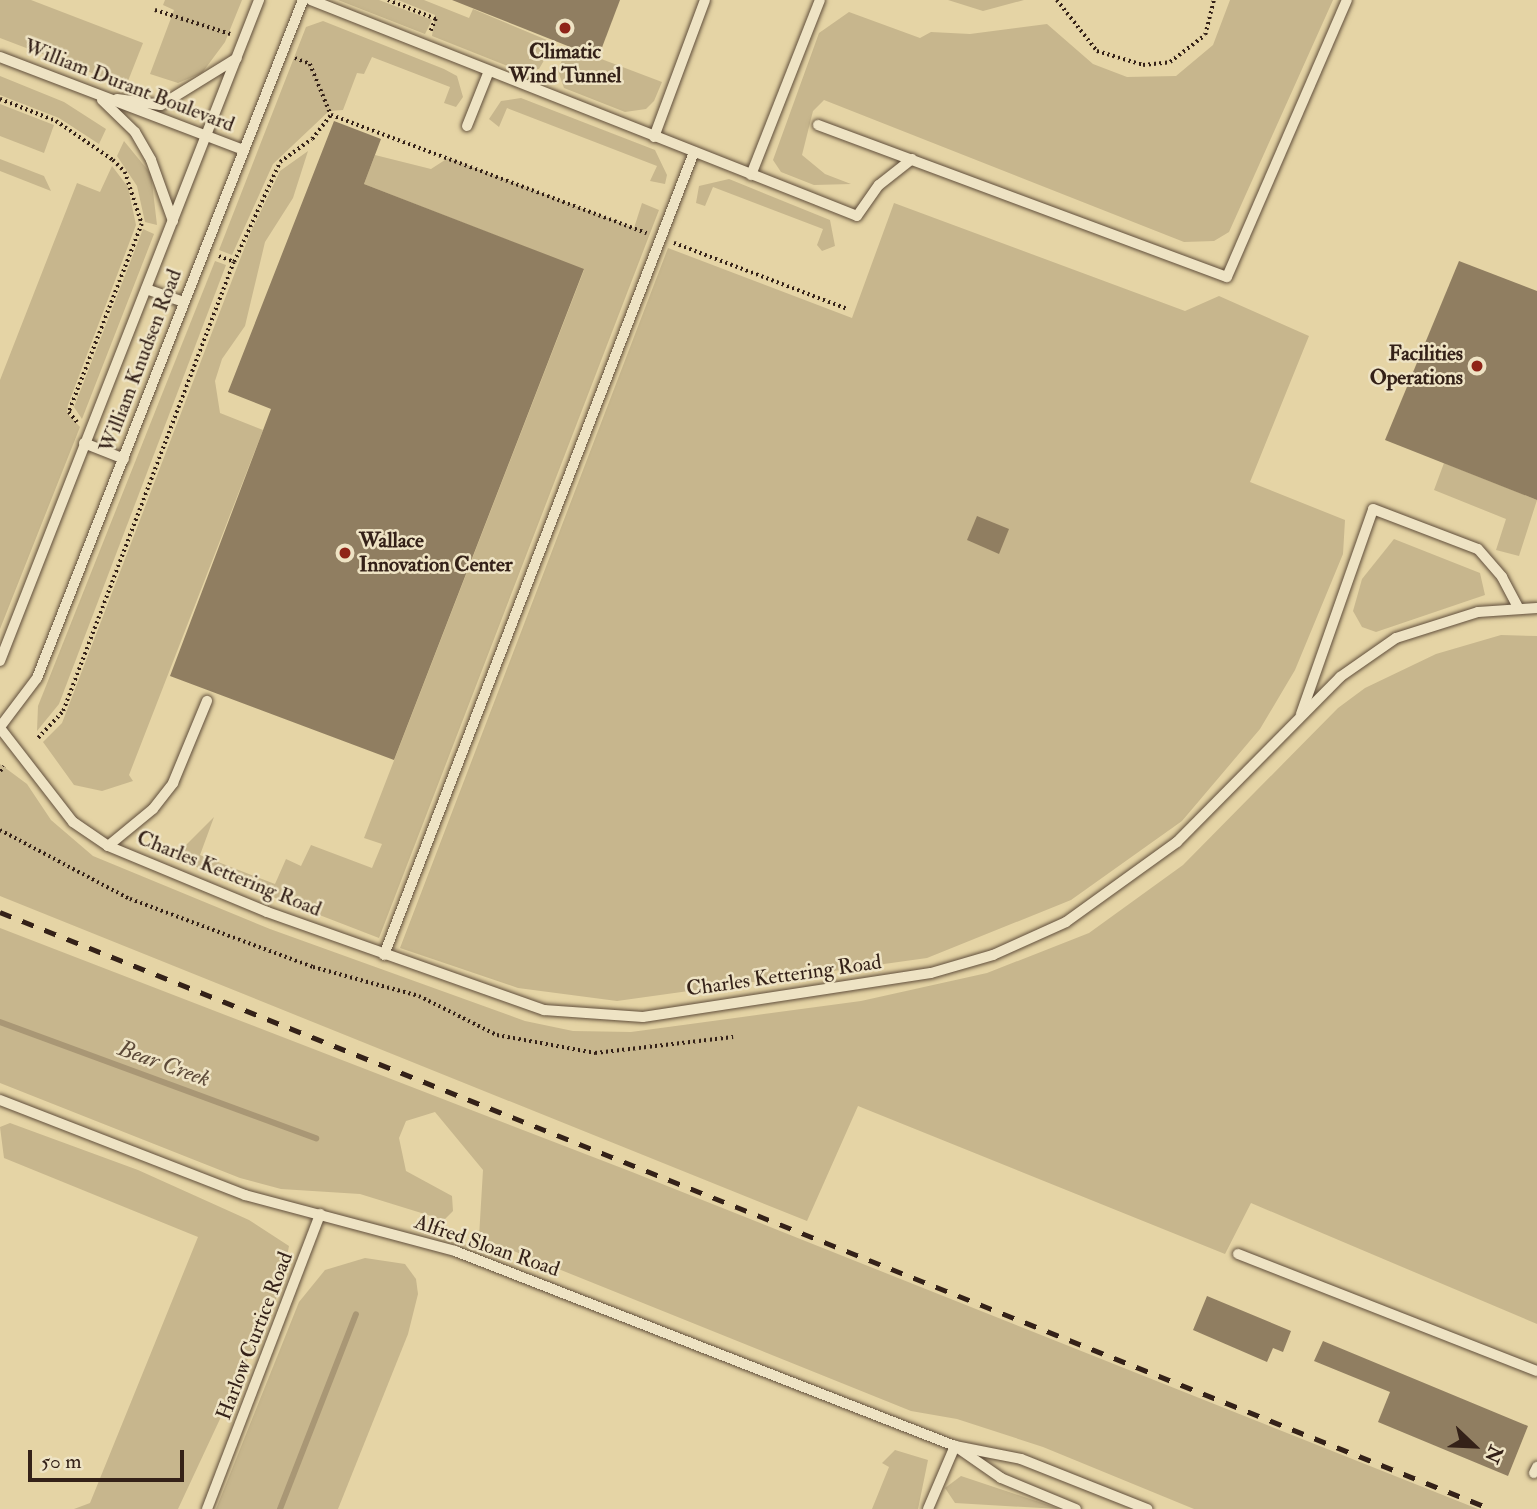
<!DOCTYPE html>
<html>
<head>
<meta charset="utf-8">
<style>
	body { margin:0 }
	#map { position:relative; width:1537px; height:1509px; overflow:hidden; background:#e5d4a5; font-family:"IM FELL Double Pica",serif }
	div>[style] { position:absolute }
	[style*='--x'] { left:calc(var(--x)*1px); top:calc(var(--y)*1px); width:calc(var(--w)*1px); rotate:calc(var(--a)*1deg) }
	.green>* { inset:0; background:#c7b68d }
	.stream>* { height:6px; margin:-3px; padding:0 3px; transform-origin:3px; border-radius:3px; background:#a99775 }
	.building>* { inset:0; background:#907e61 }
	.path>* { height:3.5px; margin-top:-1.75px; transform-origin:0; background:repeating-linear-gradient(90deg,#342118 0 2px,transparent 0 5.5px) }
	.roads { filter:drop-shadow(0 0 2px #604e3b) drop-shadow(0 0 2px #604e3b) }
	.lane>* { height:10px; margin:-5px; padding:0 5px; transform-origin:5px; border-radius:5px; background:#eee3c4 }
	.rail>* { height:5px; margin-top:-2.5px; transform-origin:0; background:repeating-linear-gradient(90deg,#342118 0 12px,transparent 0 24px) }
	.dots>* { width:19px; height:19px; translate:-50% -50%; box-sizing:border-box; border:4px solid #eee3c4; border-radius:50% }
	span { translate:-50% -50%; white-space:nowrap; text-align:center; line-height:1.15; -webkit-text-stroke:5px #eee3c4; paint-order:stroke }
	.poi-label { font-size:21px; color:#342118; font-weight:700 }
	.right { translate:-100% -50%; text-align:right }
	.left { translate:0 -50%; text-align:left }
	.street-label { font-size:21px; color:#342118 }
	.water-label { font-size:23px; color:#5d4a39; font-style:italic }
	.north { position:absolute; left:1439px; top:1411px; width:70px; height:70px; -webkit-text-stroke:5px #eee3c4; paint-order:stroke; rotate:113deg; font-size:19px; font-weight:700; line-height:28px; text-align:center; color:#342118 }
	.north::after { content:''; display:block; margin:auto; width:24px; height:32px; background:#342118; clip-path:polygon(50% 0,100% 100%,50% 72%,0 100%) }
	.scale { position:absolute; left:28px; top:1450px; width:156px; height:32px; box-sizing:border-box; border:4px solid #342118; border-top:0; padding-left:9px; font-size:21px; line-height:24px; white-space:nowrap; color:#342118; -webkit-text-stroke:5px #eee3c4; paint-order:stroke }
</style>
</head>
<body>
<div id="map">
	<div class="green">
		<div style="clip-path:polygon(0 0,31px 0,143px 43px,126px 86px,0 38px)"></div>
		<div style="clip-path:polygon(165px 0,242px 0,225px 42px,202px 73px,178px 83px,150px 74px,174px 10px,163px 5px)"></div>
		<div style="clip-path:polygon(338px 0,379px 0,432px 20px,425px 34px)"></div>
		<div style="clip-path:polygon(398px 0,424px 0,469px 18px,473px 9px,554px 43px,539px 69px,520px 71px,432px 36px,435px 15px)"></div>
		<div style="clip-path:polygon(948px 0,1024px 0,983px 11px)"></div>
		<div style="clip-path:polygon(1230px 0,1333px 0,1229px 232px,1214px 241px,1184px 242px,824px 100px,813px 111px,802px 155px,825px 174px,851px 184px,814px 185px,781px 172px,773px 160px,819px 33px,849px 12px,920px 38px,931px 32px,970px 34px,1047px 24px,1093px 64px,1127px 77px,1176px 76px,1213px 45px)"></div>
		<div style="clip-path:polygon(323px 21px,444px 69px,457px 76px,463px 97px,456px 107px,444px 103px,450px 87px,372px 57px,364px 74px,357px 73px,343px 110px,329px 111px,273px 164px,232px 255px,219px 250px,306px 27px)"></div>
		<div style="clip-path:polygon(567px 46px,662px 82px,654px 101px,646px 109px,625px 112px,564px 88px,558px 71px)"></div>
		<div style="clip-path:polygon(0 76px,64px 102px,106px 129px,99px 144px,59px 118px,0 95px)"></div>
		<div style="clip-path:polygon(521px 98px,655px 150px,667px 175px,665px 184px,650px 181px,657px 166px,507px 108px,499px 127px,489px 119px,501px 101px)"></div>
		<div style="clip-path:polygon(0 104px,54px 125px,44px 153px,0 136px)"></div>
		<div style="clip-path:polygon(124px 141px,151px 174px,157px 225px,145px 222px,137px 186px,117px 156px)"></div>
		<div style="clip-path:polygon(308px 151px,293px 198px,265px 242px,245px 326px,222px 359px,215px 381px,220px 413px,263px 430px,129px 775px,133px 781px,102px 791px,74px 785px,43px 742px,62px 723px,249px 236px,280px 171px)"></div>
		<div style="clip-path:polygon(375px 155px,431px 169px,448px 158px,634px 228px,642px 203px,659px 210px,379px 938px,198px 868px,187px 859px,184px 847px,214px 817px,200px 855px,275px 884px,286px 859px,301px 866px,311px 845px,372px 868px,382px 844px,364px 838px,584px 270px,364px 184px)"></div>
		<div style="clip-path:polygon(0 159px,44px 176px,51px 191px,0 171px)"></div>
		<div style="clip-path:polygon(112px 166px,128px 187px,136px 225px,68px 405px,67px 413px,80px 427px,0 629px,0 380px,77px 183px,100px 192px)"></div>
		<div style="clip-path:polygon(729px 179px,830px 220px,835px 246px,822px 251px,817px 245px,823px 229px,713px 187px,705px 206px,696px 203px,699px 186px)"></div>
		<div style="clip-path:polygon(894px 203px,1185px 311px,1219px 296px,1309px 336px,1250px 482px,1345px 520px,1343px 554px,1295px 670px,1260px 729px,1182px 821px,1071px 900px,927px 958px,617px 1001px,518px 988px,400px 948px,668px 248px,852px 318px)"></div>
		<div style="clip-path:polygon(143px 229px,154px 234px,82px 419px,74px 407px)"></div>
		<div style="clip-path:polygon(215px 261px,226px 265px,59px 704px,37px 731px,38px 706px)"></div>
		<div style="clip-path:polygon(1444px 463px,1537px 500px,1519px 556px,1496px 550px,1506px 519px,1434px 490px)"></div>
		<div style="clip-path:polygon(1394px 539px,1480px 573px,1485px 595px,1376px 632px,1362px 627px,1353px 611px,1362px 579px)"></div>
		<div style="clip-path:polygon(1501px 635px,1537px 636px,1537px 1324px,1251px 1203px,1225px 1254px,858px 1106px,807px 1221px,0 896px,0 764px,27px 784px,51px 820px,93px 856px,270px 929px,525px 1021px,573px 1031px,631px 1032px,861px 1001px,987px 973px,1089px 933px,1183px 865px,1338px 708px,1365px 688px,1436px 654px)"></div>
		<div style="clip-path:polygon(0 928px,632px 1172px,1478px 1509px,1194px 1509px,1043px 1447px,957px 1419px,911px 1411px,479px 1237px,483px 1170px,435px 1112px,406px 1121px,399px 1138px,406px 1171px,452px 1196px,453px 1211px,444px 1220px,360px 1194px,281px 1189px,240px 1178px,0 1083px)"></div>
		<div style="clip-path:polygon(10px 1123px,138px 1170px,249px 1220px,289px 1246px,281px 1288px,178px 1509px,74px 1509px,90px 1503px,198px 1237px,4px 1158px,0 1127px)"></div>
		<div style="clip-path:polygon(365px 1258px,405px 1264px,416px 1279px,418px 1294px,408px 1334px,338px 1509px,216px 1509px,299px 1302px,325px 1270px)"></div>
		<div style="clip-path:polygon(895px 1450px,928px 1460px,918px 1509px,872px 1509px,889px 1467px,882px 1463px)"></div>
		<div style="clip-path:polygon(961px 1476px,1042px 1503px,1059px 1509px,955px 1503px,945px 1488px)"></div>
	</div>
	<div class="stream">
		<div style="--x:0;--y:1022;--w:337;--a:20.2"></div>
		<div style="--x:280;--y:1509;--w:209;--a:-68.7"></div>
	</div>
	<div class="building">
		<div style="clip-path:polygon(452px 0,620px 0,598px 58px)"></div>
		<div style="clip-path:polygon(334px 121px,381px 139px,364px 184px,584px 269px,394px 760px,170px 676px,271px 409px,228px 392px)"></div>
		<div style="clip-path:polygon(1459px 261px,1537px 291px,1537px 500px,1385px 440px)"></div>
		<div style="clip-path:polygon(977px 516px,1009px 529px,999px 554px,967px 540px)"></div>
		<div style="clip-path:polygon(1207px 1296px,1291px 1331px,1283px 1352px,1273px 1348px,1267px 1362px,1193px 1330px)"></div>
		<div style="clip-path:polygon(1323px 1341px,1528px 1426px,1508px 1476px,1378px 1422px,1390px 1392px,1314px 1361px)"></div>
	</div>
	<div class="path">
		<div style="--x:388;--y:0;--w:52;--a:21.6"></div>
		<div style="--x:436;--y:19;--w:13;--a:113"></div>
		<div style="--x:1057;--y:0;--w:65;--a:51.9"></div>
		<div style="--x:1097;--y:51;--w:48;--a:16.9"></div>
		<div style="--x:1143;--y:65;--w:27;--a:-6"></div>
		<div style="--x:1170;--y:62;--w:44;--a:-37.6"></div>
		<div style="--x:1205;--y:35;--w:36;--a:-76"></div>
		<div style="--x:155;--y:10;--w:79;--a:17.7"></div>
		<div style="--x:295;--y:58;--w:16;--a:22"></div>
		<div style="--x:310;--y:64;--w:55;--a:67.6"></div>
		<div style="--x:0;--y:99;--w:60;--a:21.4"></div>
		<div style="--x:56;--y:121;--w:69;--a:34.4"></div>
		<div style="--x:113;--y:160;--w:17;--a:45"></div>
		<div style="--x:125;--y:172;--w:55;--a:71.9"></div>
		<div style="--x:142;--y:224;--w:202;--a:111.2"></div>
		<div style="--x:69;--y:412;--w:13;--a:51"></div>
		<div style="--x:331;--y:115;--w:337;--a:20.5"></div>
		<div style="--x:674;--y:243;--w:186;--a:20.8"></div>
		<div style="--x:219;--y:256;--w:16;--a:22"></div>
		<div style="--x:234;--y:262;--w:110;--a:-65.3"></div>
		<div style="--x:280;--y:162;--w:39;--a:-36"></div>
		<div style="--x:312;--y:139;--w:31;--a:-52"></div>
		<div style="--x:38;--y:738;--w:37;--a:-47"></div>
		<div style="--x:63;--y:711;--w:480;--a:-69.2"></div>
		<div style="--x:0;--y:771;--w:6;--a:-51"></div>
		<div style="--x:0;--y:830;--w:147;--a:28"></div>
		<div style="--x:130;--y:899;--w:195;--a:20.4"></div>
		<div style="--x:313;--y:967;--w:110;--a:15.3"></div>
		<div style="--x:419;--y:996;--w:87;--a:26.6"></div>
		<div style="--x:497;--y:1035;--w:100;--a:10.4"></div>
		<div style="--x:595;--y:1053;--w:139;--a:-6.6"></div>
	</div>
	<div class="roads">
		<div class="lane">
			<div style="--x:311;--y:0;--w:587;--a:21.58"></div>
			<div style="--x:857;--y:216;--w:38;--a:-55"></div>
			<div style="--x:879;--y:185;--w:42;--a:-38.2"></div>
			<div style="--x:0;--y:57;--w:261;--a:20.9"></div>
			<div style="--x:117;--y:99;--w:44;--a:7.8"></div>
			<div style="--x:161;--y:105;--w:89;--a:-31.7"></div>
			<div style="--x:102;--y:100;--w:46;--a:44.1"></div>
			<div style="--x:135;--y:132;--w:32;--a:60"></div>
			<div style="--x:151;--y:160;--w:65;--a:70.2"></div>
			<div style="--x:818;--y:125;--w:436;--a:20.4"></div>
			<div style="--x:1227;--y:277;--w:302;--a:-66.6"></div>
			<div style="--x:467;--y:126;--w:59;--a:-68.2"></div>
			<div style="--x:654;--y:137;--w:146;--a:-69.6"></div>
			<div style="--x:751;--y:175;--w:188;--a:-68.5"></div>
			<div style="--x:146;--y:289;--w:40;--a:18.9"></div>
			<div style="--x:84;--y:443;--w:43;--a:21.8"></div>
			<div style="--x:0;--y:661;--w:710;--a:-68.6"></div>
			<div style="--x:1301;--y:714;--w:217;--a:-70.6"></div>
			<div style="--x:1373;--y:509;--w:112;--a:20.9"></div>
			<div style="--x:1478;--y:549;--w:37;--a:49"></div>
			<div style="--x:1502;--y:577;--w:36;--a:62"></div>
			<div style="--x:0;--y:727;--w:61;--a:-52.9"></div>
			<div style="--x:37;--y:678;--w:728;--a:-68.58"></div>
			<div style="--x:0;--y:728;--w:119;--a:52.2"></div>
			<div style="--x:73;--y:822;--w:42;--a:34.4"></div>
			<div style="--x:108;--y:846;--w:172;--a:22.5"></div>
			<div style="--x:267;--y:912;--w:294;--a:19.5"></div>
			<div style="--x:544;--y:1010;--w:99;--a:4"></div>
			<div style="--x:643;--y:1017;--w:291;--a:-8.7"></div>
			<div style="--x:931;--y:973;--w:65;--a:-16.2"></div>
			<div style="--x:993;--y:955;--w:80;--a:-24.3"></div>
			<div style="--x:1066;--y:922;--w:137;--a:-35.8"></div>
			<div style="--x:1177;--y:842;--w:232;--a:-45.3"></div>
			<div style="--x:1340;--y:677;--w:68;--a:-34.9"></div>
			<div style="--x:1396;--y:638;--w:86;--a:-17.6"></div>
			<div style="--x:1478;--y:612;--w:59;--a:-3.9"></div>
			<div style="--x:108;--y:846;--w:58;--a:-39.4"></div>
			<div style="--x:153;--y:809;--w:33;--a:-52"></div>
			<div style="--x:173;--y:783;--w:89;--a:-67.5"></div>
			<div style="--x:384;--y:955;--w:861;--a:-68.89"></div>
			<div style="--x:0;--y:1100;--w:263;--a:21.2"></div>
			<div style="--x:245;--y:1195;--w:217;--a:14.9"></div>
			<div style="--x:455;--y:1251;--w:537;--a:21.31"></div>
			<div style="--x:955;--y:1446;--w:67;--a:11.1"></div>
			<div style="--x:1021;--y:1459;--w:136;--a:21.6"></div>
			<div style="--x:1238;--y:1254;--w:321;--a:21.4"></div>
			<div style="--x:955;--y:1446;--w:56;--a:34.8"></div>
			<div style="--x:1001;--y:1478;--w:81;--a:22.5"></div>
			<div style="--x:1534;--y:1473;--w:7;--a:-63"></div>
			<div style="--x:207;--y:1509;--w:316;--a:-69"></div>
			<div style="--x:928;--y:1509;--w:69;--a:-66.8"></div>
		</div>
	</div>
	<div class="rail">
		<div style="--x:0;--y:912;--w:1606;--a:21.82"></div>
	</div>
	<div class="dots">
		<div style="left:565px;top:28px;background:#8f2418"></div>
		<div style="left:1477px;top:366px;background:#8f2418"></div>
		<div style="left:345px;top:553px;background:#8f2418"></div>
	</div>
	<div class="poi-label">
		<span style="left:565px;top:64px">Climatic<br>Wind Tunnel</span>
		<span class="right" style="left:1463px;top:366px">Facilities<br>Operations</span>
		<span class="left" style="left:359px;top:553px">Wallace<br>Innovation Center</span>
	</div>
	<div class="street-label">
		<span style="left:129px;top:86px;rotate:21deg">William Durant Boulevard</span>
		<span style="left:141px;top:361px;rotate:-69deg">William Knudsen Road</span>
		<span style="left:229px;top:874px;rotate:22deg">Charles Kettering Road</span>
		<span style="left:784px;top:976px;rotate:-8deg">Charles Kettering Road</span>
		<span style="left:487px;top:1246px;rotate:19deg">Alfred Sloan Road</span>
		<span style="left:255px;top:1336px;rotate:-69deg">Harlow Curtice Road</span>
	</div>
	<div class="water-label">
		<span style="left:164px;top:1064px;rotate:20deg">Bear Creek</span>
	</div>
	<div class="north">N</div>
	<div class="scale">50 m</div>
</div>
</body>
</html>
